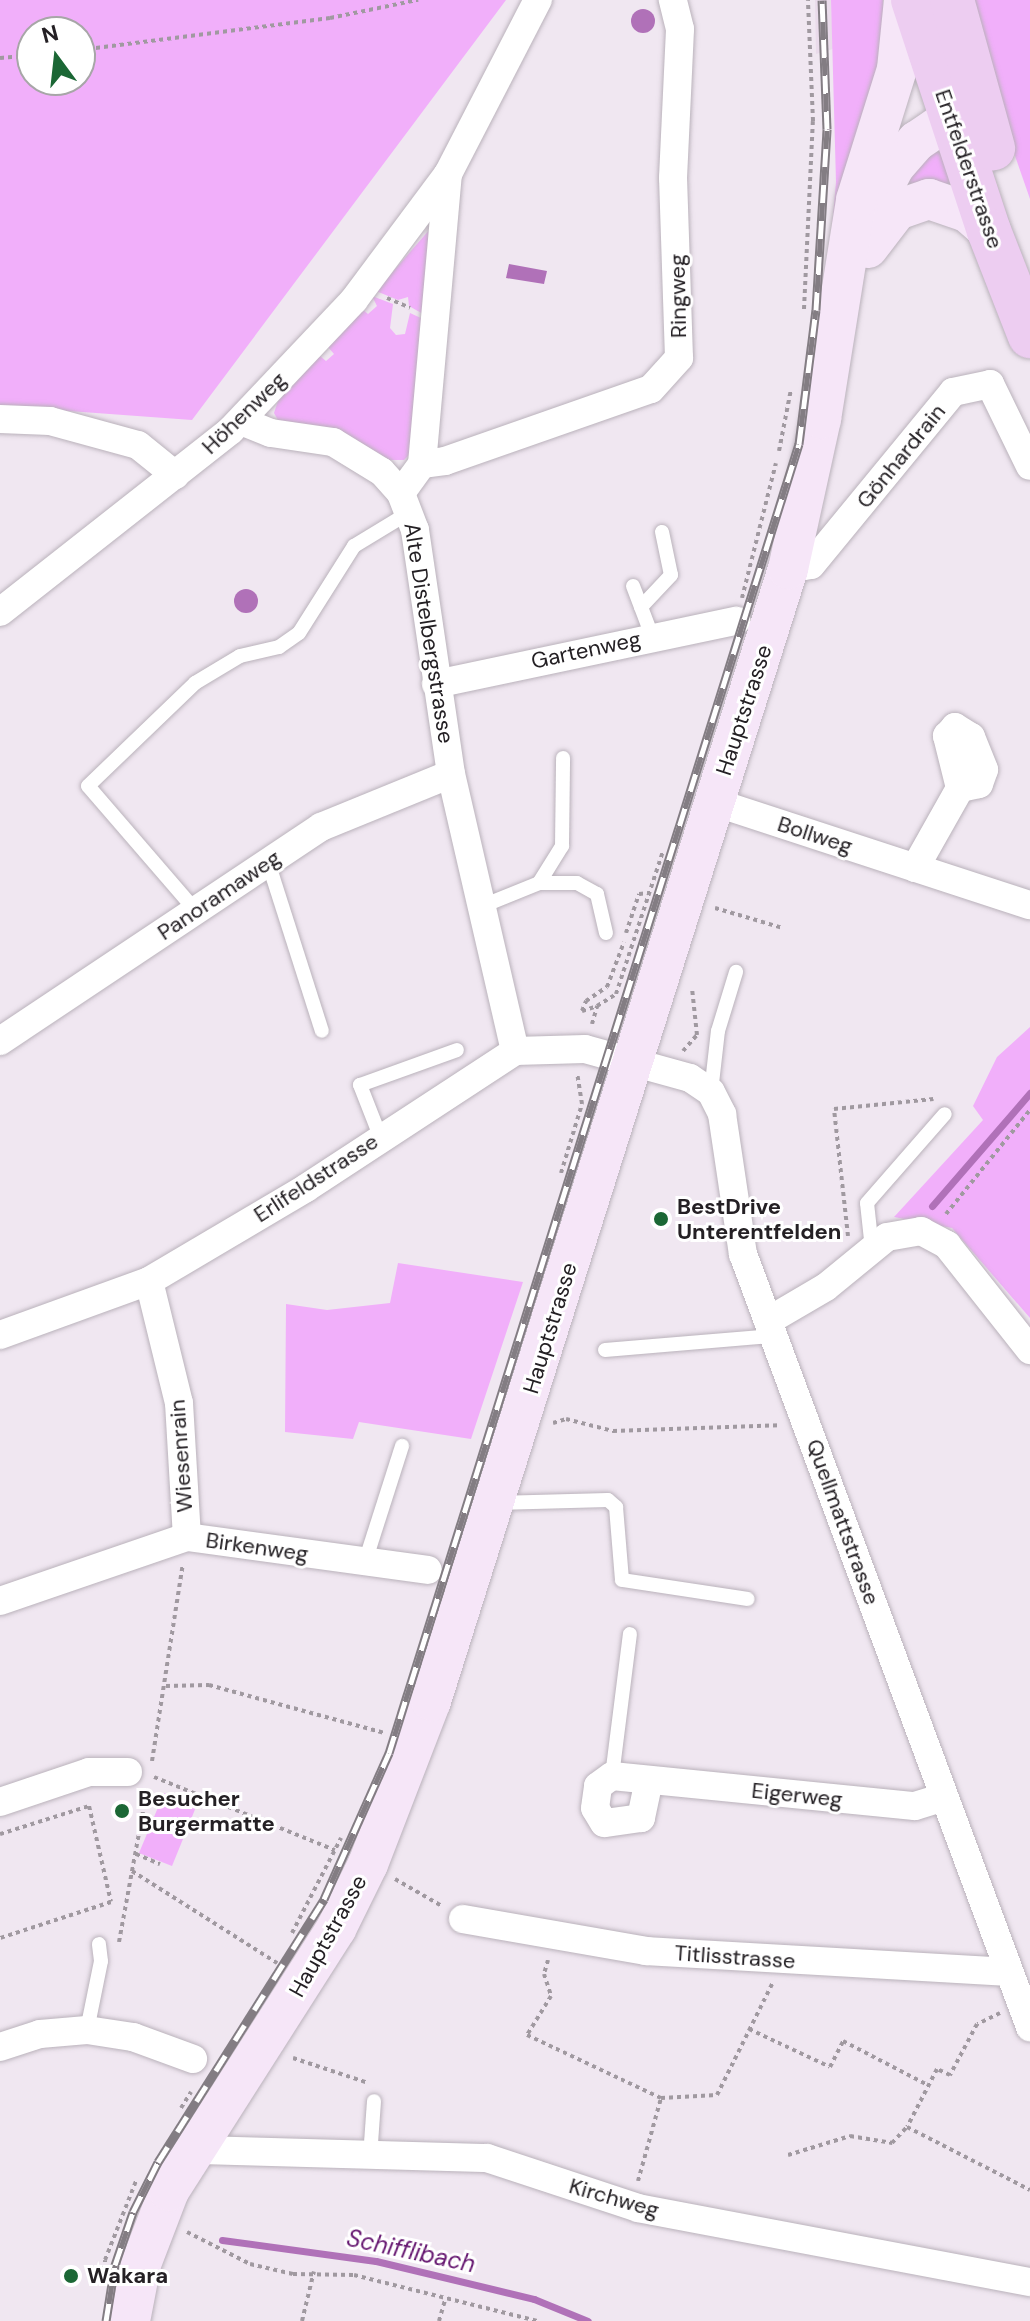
<!DOCTYPE html>
<html>
<head>
<meta charset="utf-8">
<style>
	body { margin:0 }
	#map { position:relative; width:1030px; height:2321px; overflow:hidden; background:#f0e7f1; font-family:"DM Sans",sans-serif }
	div>[style] { position:absolute }
	[style*='--x'] { left:calc(var(--x)*1px); top:calc(var(--y)*1px); width:calc(var(--w)*1px); rotate:calc(var(--a)*1deg) }
	.built>* { inset:0; background:#eadbeb }
	.green>* { inset:0; background:#f1affa }
	.water>* { inset:0; background:#b071b8 }
	.round { border-radius:50% }
	.stream>* { height:7px; margin:-3.5px; padding:0 3.5px; transform-origin:3.5px; border-radius:3.5px; background:#b071b8 }
	.path>* { height:4px; margin-top:-2px; transform-origin:0; background:repeating-linear-gradient(90deg,#a099a0 0 4px,transparent 0 8px) }
	.roads { filter:drop-shadow(0 0 2px #bab2bb) drop-shadow(0 0 2px #bab2bb) }
	.lane>* { height:14px; margin:-7px; padding:0 7px; transform-origin:7px; border-radius:7px; background:#fff }
	.street>* { height:28px; margin:-14px; padding:0 14px; transform-origin:14px; border-radius:14px; background:#fff }
	.secondary>* { height:40px; margin:-20px; padding:0 20px; transform-origin:20px; border-radius:20px; background:#f6e6f8 }
	.primary>* { height:44px; margin:-22px; padding:0 22px; transform-origin:22px; border-radius:22px; background:#edcdf1 }
	.rail>* { height:9px; margin-top:-4.5px; transform-origin:0; background:repeating-linear-gradient(90deg,#fff 0 18px,#837d83 0 36px); box-sizing:border-box; border-block:2px solid #837d83 }
	.dots>* { width:22px; height:22px; translate:-50% -50%; box-sizing:border-box; border:4px solid #fff; border-radius:50% }
	span { translate:-50% -50%; white-space:nowrap; text-align:center; line-height:1.15; -webkit-text-stroke:6px #fff; paint-order:stroke }
	.street-label { font-size:22px; color:#242024 }
	.poi-label { font-size:22px; color:#242024; font-weight:700 }
	.left { translate:0 -50%; text-align:left }
	.water-label { font-size:24px; color:#651670; font-style:italic }
	.north { position:absolute; left:16px; top:16px; width:80px; height:80px; box-sizing:border-box; background:#fff; border:2px solid #a7a6a7; border-radius:50%; rotate:345deg; font-size:22px; font-weight:700; line-height:32px; text-align:center; color:#242024 }
	.north::after { content:''; display:block; margin:auto; width:28px; height:36px; background:#1b6735; clip-path:polygon(50% 0,100% 100%,50% 72%,0 100%) }
</style>
</head>
<body>
<div id="map">
	<div class="built">
		<div style="clip-path:polygon(815px 0,831px 0,833px 49px,816px 54px)"></div>
	</div>
	<div class="green">
		<div style="clip-path:polygon(evenodd,0 0,506px 0,192px 420px,0 406px,0 0,32px 32px,80px 32px,80px 80px,32px 80px,32px 32px)"></div>
		<div style="clip-path:polygon(831px 0,883px 0,885px 46px,828px 273px,836px 182px)"></div>
		<div style="clip-path:polygon(968px 0,1030px 0,1030px 199px,989px 81px)"></div>
		<div style="clip-path:polygon(945px 144px,965px 197px,902px 198px,905px 168px)"></div>
		<div style="clip-path:polygon(431px 228px,423px 314px,409px 306px,408px 297px,398px 300px,376px 291px)"></div>
		<div style="clip-path:polygon(372px 296px,393px 304px,390px 328px,396px 335px,405px 334px,410px 313px,423px 319px,412px 452px,404px 460px,389px 460px,351px 437px,279px 422px,274px 413px,278px 401px,320px 356px,326px 361px,334px 354px,328px 347px,362px 309px,368px 314px,377px 306px)"></div>
		<div style="clip-path:polygon(1030px 1027px,1030px 1318px,952px 1228px,894px 1217px,983px 1120px,973px 1106px,997px 1057px)"></div>
		<div style="clip-path:polygon(398px 1263px,523px 1282px,471px 1439px,359px 1422px,353px 1439px,285px 1432px,286px 1304px,327px 1310px,390px 1303px)"></div>
		<div style="clip-path:polygon(164px 1793px,196px 1807px,172px 1866px,139px 1853px)"></div>
	</div>
	<div class="water">
		<div class="round" style="left:631px;top:9px;width:24px;height:24px"></div>
		<div style="clip-path:polygon(509px 264px,547px 271px,544px 284px,506px 278px)"></div>
		<div class="round" style="left:234px;top:589px;width:24px;height:24px"></div>
	</div>
	<div class="stream">
		<div style="--x:932;--y:1206;--w:150;--a:-49.1"></div>
		<div style="--x:222;--y:2240;--w:155;--a:7.8"></div>
		<div style="--x:376;--y:2261;--w:163;--a:13.5"></div>
		<div style="--x:534;--y:2299;--w:58;--a:22.2"></div>
	</div>
	<div class="path">
		<div style="--x:80;--y:50;--w:252;--a:-7.3"></div>
		<div style="--x:330;--y:18;--w:90;--a:-11.6"></div>
		<div style="--x:0;--y:58;--w:32;--a:-5"></div>
		<div style="--x:387;--y:298;--w:25;--a:23"></div>
		<div style="--x:804;--y:309;--w:188;--a:-87.3"></div>
		<div style="--x:813;--y:121;--w:121;--a:-92.4"></div>
		<div style="--x:779;--y:451;--w:63;--a:-79"></div>
		<div style="--x:742;--y:598;--w:139;--a:-75.9"></div>
		<div style="--x:715;--y:908;--w:71;--a:16.4"></div>
		<div style="--x:626;--y:933;--w:41;--a:-71.6"></div>
		<div style="--x:639;--y:894;--w:10;--a:-6"></div>
		<div style="--x:582;--y:1011;--w:11;--a:-68"></div>
		<div style="--x:586;--y:1001;--w:25;--a:-34"></div>
		<div style="--x:607;--y:987;--w:48;--a:-69.3"></div>
		<div style="--x:582;--y:1011;--w:16;--a:-18"></div>
		<div style="--x:592;--y:1024;--w:19;--a:-74"></div>
		<div style="--x:597;--y:1006;--w:22;--a:-32"></div>
		<div style="--x:616;--y:994;--w:151;--a:-71.8"></div>
		<div style="--x:683;--y:1051;--w:21;--a:-49"></div>
		<div style="--x:697;--y:1035;--w:47;--a:-96.1"></div>
		<div style="--x:561;--y:1173;--w:72;--a:-73.1"></div>
		<div style="--x:582;--y:1104;--w:30;--a:-99"></div>
		<div style="--x:946;--y:1214;--w:134;--a:-51.1"></div>
		<div style="--x:848;--y:1236;--w:128;--a:-96.3"></div>
		<div style="--x:834;--y:1109;--w:100;--a:-5.8"></div>
		<div style="--x:553;--y:1423;--w:14;--a:-17"></div>
		<div style="--x:566;--y:1419;--w:49;--a:14.3"></div>
		<div style="--x:613;--y:1431;--w:168;--a:-2"></div>
		<div style="--x:166;--y:1686;--w:43;--a:-1.3"></div>
		<div style="--x:209;--y:1685;--w:182;--a:15.3"></div>
		<div style="--x:152;--y:1761;--w:199;--a:-81.1"></div>
		<div style="--x:154;--y:1777;--w:195;--a:22"></div>
		<div style="--x:0;--y:1834;--w:93;--a:-17.5"></div>
		<div style="--x:89;--y:1806;--w:98;--a:77.1"></div>
		<div style="--x:111;--y:1902;--w:117;--a:162"></div>
		<div style="--x:136;--y:1854;--w:26;--a:23"></div>
		<div style="--x:132;--y:1871;--w:172;--a:32.4"></div>
		<div style="--x:395;--y:1879;--w:54;--a:29.9"></div>
		<div style="--x:292;--y:1933;--w:107;--a:-62.7"></div>
		<div style="--x:119;--y:1942;--w:156;--a:-79.6"></div>
		<div style="--x:548;--y:1960;--w:15;--a:106"></div>
		<div style="--x:544;--y:1974;--w:23;--a:72"></div>
		<div style="--x:551;--y:1996;--w:46;--a:121.6"></div>
		<div style="--x:527;--y:2035;--w:148;--a:25.2"></div>
		<div style="--x:661;--y:2098;--w:56;--a:-3.1"></div>
		<div style="--x:717;--y:2095;--w:124;--a:-63.6"></div>
		<div style="--x:1000;--y:2013;--w:25;--a:154"></div>
		<div style="--x:977;--y:2024;--w:58;--a:117.9"></div>
		<div style="--x:950;--y:2075;--w:14;--a:-155"></div>
		<div style="--x:937;--y:2069;--w:65;--a:117.3"></div>
		<div style="--x:907;--y:2127;--w:138;--a:27.1"></div>
		<div style="--x:749;--y:2029;--w:89;--a:25.1"></div>
		<div style="--x:830;--y:2067;--w:29;--a:-63"></div>
		<div style="--x:843;--y:2041;--w:96;--a:27.4"></div>
		<div style="--x:293;--y:2058;--w:79;--a:18.4"></div>
		<div style="--x:181;--y:2108;--w:19;--a:-58"></div>
		<div style="--x:788;--y:2155;--w:65;--a:-17"></div>
		<div style="--x:850;--y:2136;--w:43;--a:9.5"></div>
		<div style="--x:892;--y:2143;--w:22;--a:-47"></div>
		<div style="--x:638;--y:2181;--w:86;--a:-74.5"></div>
		<div style="--x:187;--y:2232;--w:71;--a:26.9"></div>
		<div style="--x:250;--y:2264;--w:44;--a:13.1"></div>
		<div style="--x:293;--y:2274;--w:61;--a:0.9"></div>
		<div style="--x:354;--y:2275;--w:189;--a:14.1"></div>
		<div style="--x:102;--y:2286;--w:26;--a:-83"></div>
		<div style="--x:105;--y:2260;--w:85;--a:-68.6"></div>
		<div style="--x:302;--y:2321;--w:51;--a:-76.5"></div>
		<div style="--x:439;--y:2321;--w:22;--a:-74"></div>
	</div>
	<div class="roads">
		<div class="lane">
			<div style="--x:633;--y:586;--w:53;--a:69.2"></div>
			<div style="--x:641;--y:607;--w:44;--a:-46.8"></div>
			<div style="--x:671;--y:575;--w:44;--a:-101.8"></div>
			<div style="--x:268;--y:862;--w:177;--a:72.3"></div>
			<div style="--x:539;--y:883;--w:38;--a:0"></div>
			<div style="--x:577;--y:883;--w:23;--a:29"></div>
			<div style="--x:597;--y:894;--w:40;--a:77"></div>
			<div style="--x:480;--y:907;--w:64;--a:-22.1"></div>
			<div style="--x:539;--y:883;--w:44;--a:-58.1"></div>
			<div style="--x:562;--y:846;--w:88;--a:-89.3"></div>
			<div style="--x:196;--y:911;--w:165;--a:-130.8"></div>
			<div style="--x:88;--y:786;--w:149;--a:-43.9"></div>
			<div style="--x:195;--y:683;--w:52;--a:-31"></div>
			<div style="--x:240;--y:656;--w:40;--a:-13"></div>
			<div style="--x:279;--y:647;--w:24;--a:-35"></div>
			<div style="--x:299;--y:633;--w:103;--a:-57.7"></div>
			<div style="--x:354;--y:546;--w:66;--a:-31.3"></div>
			<div style="--x:711;--y:1092;--w:61;--a:-83.5"></div>
			<div style="--x:718;--y:1031;--w:62;--a:-73"></div>
			<div style="--x:380;--y:1136;--w:55;--a:-111.4"></div>
			<div style="--x:360;--y:1085;--w:103;--a:-19.8"></div>
			<div style="--x:872;--y:1249;--w:46;--a:-96.2"></div>
			<div style="--x:867;--y:1203;--w:118;--a:-48.8"></div>
			<div style="--x:605;--y:1350;--w:169;--a:-4.8"></div>
			<div style="--x:496;--y:1503;--w:112;--a:-1.5"></div>
			<div style="--x:608;--y:1500;--w:11;--a:41"></div>
			<div style="--x:616;--y:1507;--w:73;--a:85.3"></div>
			<div style="--x:622;--y:1580;--w:127;--a:8.6"></div>
			<div style="--x:365;--y:1562;--w:122;--a:-72.3"></div>
			<div style="--x:612;--y:1776;--w:143;--a:-82.8"></div>
			<div style="--x:87;--y:2030;--w:70;--a:-78.5"></div>
			<div style="--x:101;--y:1961;--w:17;--a:-97"></div>
			<div style="--x:370;--y:2157;--w:56;--a:-85.9"></div>
		</div>
		<div class="street">
			<div style="--x:0;--y:419;--w:50;--a:2.3"></div>
			<div style="--x:50;--y:421;--w:91;--a:15.3"></div>
			<div style="--x:138;--y:445;--w:48;--a:39"></div>
			<div style="--x:241;--y:421;--w:32;--a:22"></div>
			<div style="--x:271;--y:433;--w:63;--a:8.3"></div>
			<div style="--x:333;--y:442;--w:57;--a:31.5"></div>
			<div style="--x:382;--y:472;--w:28;--a:48"></div>
			<div style="--x:422;--y:464;--w:23;--a:-7"></div>
			<div style="--x:445;--y:461;--w:218;--a:-19.3"></div>
			<div style="--x:651;--y:389;--w:42;--a:-47.9"></div>
			<div style="--x:679;--y:358;--w:180;--a:-91.9"></div>
			<div style="--x:673;--y:178;--w:149;--a:-87.3"></div>
			<div style="--x:680;--y:29;--w:30;--a:-104"></div>
			<div style="--x:788;--y:569;--w:23;--a:-10"></div>
			<div style="--x:811;--y:565;--w:224;--a:-50.6"></div>
			<div style="--x:953;--y:392;--w:38;--a:-12"></div>
			<div style="--x:990;--y:384;--w:91;--a:64"></div>
			<div style="--x:0;--y:612;--w:294;--a:-38.2"></div>
			<div style="--x:231;--y:430;--w:179;--a:-46.6"></div>
			<div style="--x:354;--y:300;--w:157;--a:-53.3"></div>
			<div style="--x:436;--y:684;--w:307;--a:-11.9"></div>
			<div style="--x:714;--y:802;--w:332;--a:18.1"></div>
			<div style="--x:915;--y:868;--w:92;--a:-60.6"></div>
			<div style="--x:960;--y:788;--w:54;--a:-104"></div>
			<div style="--x:947;--y:736;--w:12;--a:-48"></div>
			<div style="--x:955;--y:727;--w:19;--a:32"></div>
			<div style="--x:971;--y:737;--w:35;--a:68"></div>
			<div style="--x:984;--y:770;--w:15;--a:110"></div>
			<div style="--x:979;--y:784;--w:19;--a:168"></div>
			<div style="--x:0;--y:1041;--w:386;--a:-33.7"></div>
			<div style="--x:321;--y:827;--w:140;--a:-22.2"></div>
			<div style="--x:515;--y:1051;--w:284;--a:-103"></div>
			<div style="--x:451;--y:774;--w:247;--a:-98.4"></div>
			<div style="--x:415;--y:530;--w:40;--a:-111"></div>
			<div style="--x:401;--y:493;--w:36;--a:-54"></div>
			<div style="--x:422;--y:464;--w:291;--a:-84.9"></div>
			<div style="--x:448;--y:174;--w:196;--a:-62.7"></div>
			<div style="--x:149;--y:1281;--w:126;--a:76.2"></div>
			<div style="--x:179;--y:1403;--w:134;--a:86.6"></div>
			<div style="--x:768;--y:1321;--w:67;--a:-30.4"></div>
			<div style="--x:826;--y:1287;--w:79;--a:-39.3"></div>
			<div style="--x:887;--y:1237;--w:35;--a:-10"></div>
			<div style="--x:921;--y:1231;--w:30;--a:28"></div>
			<div style="--x:947;--y:1245;--w:134;--a:51.7"></div>
			<div style="--x:0;--y:1335;--w:158;--a:-19.9"></div>
			<div style="--x:149;--y:1281;--w:182;--a:-30.6"></div>
			<div style="--x:306;--y:1188;--w:250;--a:-33.2"></div>
			<div style="--x:515;--y:1051;--w:70;--a:-1.6"></div>
			<div style="--x:585;--y:1049;--w:109;--a:15.4"></div>
			<div style="--x:690;--y:1078;--w:25;--a:34"></div>
			<div style="--x:711;--y:1092;--w:25;--a:63"></div>
			<div style="--x:722;--y:1114;--w:142;--a:81.5"></div>
			<div style="--x:743;--y:1254;--w:825;--a:69.63"></div>
			<div style="--x:0;--y:1601;--w:198;--a:-18.9"></div>
			<div style="--x:187;--y:1537;--w:243;--a:7.8"></div>
			<div style="--x:649;--y:1780;--w:39;--a:102"></div>
			<div style="--x:641;--y:1818;--w:37;--a:172"></div>
			<div style="--x:604;--y:1823;--w:17;--a:-121"></div>
			<div style="--x:595;--y:1808;--w:22;--a:-82"></div>
			<div style="--x:598;--y:1786;--w:17;--a:-36"></div>
			<div style="--x:612;--y:1776;--w:304;--a:5.7"></div>
			<div style="--x:915;--y:1806;--w:30;--a:-17"></div>
			<div style="--x:0;--y:1802;--w:94;--a:-18.6"></div>
			<div style="--x:89;--y:1772;--w:39;--a:0"></div>
			<div style="--x:463;--y:1919;--w:186;--a:9.9"></div>
			<div style="--x:646;--y:1951;--w:363;--a:3.3"></div>
			<div style="--x:0;--y:2047;--w:42;--a:-18"></div>
			<div style="--x:40;--y:2034;--w:47;--a:-4.9"></div>
			<div style="--x:87;--y:2030;--w:47;--a:8.7"></div>
			<div style="--x:133;--y:2037;--w:64;--a:20.1"></div>
			<div style="--x:197;--y:2150;--w:290;--a:1.6"></div>
			<div style="--x:487;--y:2158;--w:159;--a:18.3"></div>
			<div style="--x:638;--y:2208;--w:399;--a:10.7"></div>
		</div>
		<div class="secondary">
			<div style="--x:872;--y:210;--w:48;--a:-62.9"></div>
			<div style="--x:894;--y:167;--w:35;--a:-49"></div>
			<div style="--x:917;--y:141;--w:73;--a:-34.3"></div>
			<div style="--x:868;--y:248;--w:48;--a:-52.7"></div>
			<div style="--x:897;--y:210;--w:34;--a:-19"></div>
			<div style="--x:929;--y:199;--w:40;--a:18.9"></div>
			<div style="--x:967;--y:212;--w:29;--a:41"></div>
			<div style="--x:130;--y:2321;--w:58;--a:-79.1"></div>
			<div style="--x:141;--y:2264;--w:78;--a:-69"></div>
			<div style="--x:169;--y:2191;--w:311;--a:-57.5"></div>
			<div style="--x:336;--y:1929;--w:72;--a:-63.8"></div>
			<div style="--x:368;--y:1864;--w:175;--a:-68.9"></div>
			<div style="--x:431;--y:1701;--w:1187;--a:-72.5"></div>
			<div style="--x:788;--y:569;--w:154;--a:-77.6"></div>
			<div style="--x:821;--y:419;--w:222;--a:-80.9"></div>
			<div style="--x:856;--y:200;--w:137;--a:-72.6"></div>
			<div style="--x:897;--y:69;--w:69;--a:-84.2"></div>
		</div>
		<div class="primary">
			<div style="--x:913;--y:0;--w:243;--a:71.8"></div>
			<div style="--x:989;--y:231;--w:113;--a:68.7"></div>
			<div style="--x:952;--y:0;--w:154;--a:74.5"></div>
		</div>
	</div>
	<div class="rail">
		<div style="--x:106;--y:2321;--w:57;--a:-80.9"></div>
		<div style="--x:115;--y:2265;--w:56;--a:-71.2"></div>
		<div style="--x:133;--y:2212;--w:56;--a:-63.4"></div>
		<div style="--x:158;--y:2162;--w:311;--a:-57.7"></div>
		<div style="--x:324;--y:1899;--w:160;--a:-66"></div>
		<div style="--x:389;--y:1753;--w:1372;--a:-72.61"></div>
		<div style="--x:799;--y:444;--w:135;--a:-82.8"></div>
		<div style="--x:816;--y:310;--w:181;--a:-86.5"></div>
		<div style="--x:827;--y:129;--w:129;--a:-92.2"></div>
	</div>
	<div class="dots">
		<div style="left:661px;top:1219px;background:#1b6735"></div>
		<div style="left:122px;top:1811px;background:#1b6735"></div>
		<div style="left:71px;top:2276px;background:#1b6735"></div>
	</div>
	<div class="street-label">
		<span style="left:969px;top:169px;rotate:71deg">Entfelderstrasse</span>
		<span style="left:678px;top:296px;rotate:-91deg">Ringweg</span>
		<span style="left:244px;top:413px;rotate:-44deg">Höhenweg</span>
		<span style="left:901px;top:456px;rotate:-51deg">Gönhardrain</span>
		<span style="left:429px;top:633px;rotate:81deg">Alte Distelbergstrasse</span>
		<span style="left:586px;top:650px;rotate:-12deg">Gartenweg</span>
		<span style="left:744px;top:710px;rotate:-72deg">Hauptstrasse</span>
		<span style="left:815px;top:835px;rotate:18deg">Bollweg</span>
		<span style="left:219px;top:895px;rotate:-34deg">Panoramaweg</span>
		<span style="left:316px;top:1178px;rotate:-33deg">Erlifeldstrasse</span>
		<span style="left:550px;top:1328px;rotate:-73deg">Hauptstrasse</span>
		<span style="left:181px;top:1456px;rotate:-94deg">Wiesenrain</span>
		<span style="left:843px;top:1522px;rotate:70deg">Quellmattstrasse</span>
		<span style="left:257px;top:1547px;rotate:8deg">Birkenweg</span>
		<span style="left:797px;top:1795px;rotate:6deg">Eigerweg</span>
		<span style="left:328px;top:1936px;rotate:-61deg">Hauptstrasse</span>
		<span style="left:735px;top:1957px;rotate:4deg">Titlisstrasse</span>
		<span style="left:614px;top:2198px;rotate:16deg">Kirchweg</span>
	</div>
	<div class="poi-label">
		<span class="left" style="left:677px;top:1219px">BestDrive<br>Unterentfelden</span>
		<span class="left" style="left:138px;top:1811px">Besucher<br>Burgermatte</span>
		<span class="left" style="left:87px;top:2276px">Wakara</span>
	</div>
	<div class="water-label">
		<span style="left:411px;top:2251px;rotate:12deg">Schifflibach</span>
	</div>
	<div class="north">N</div>
</div>
</body>
</html>
